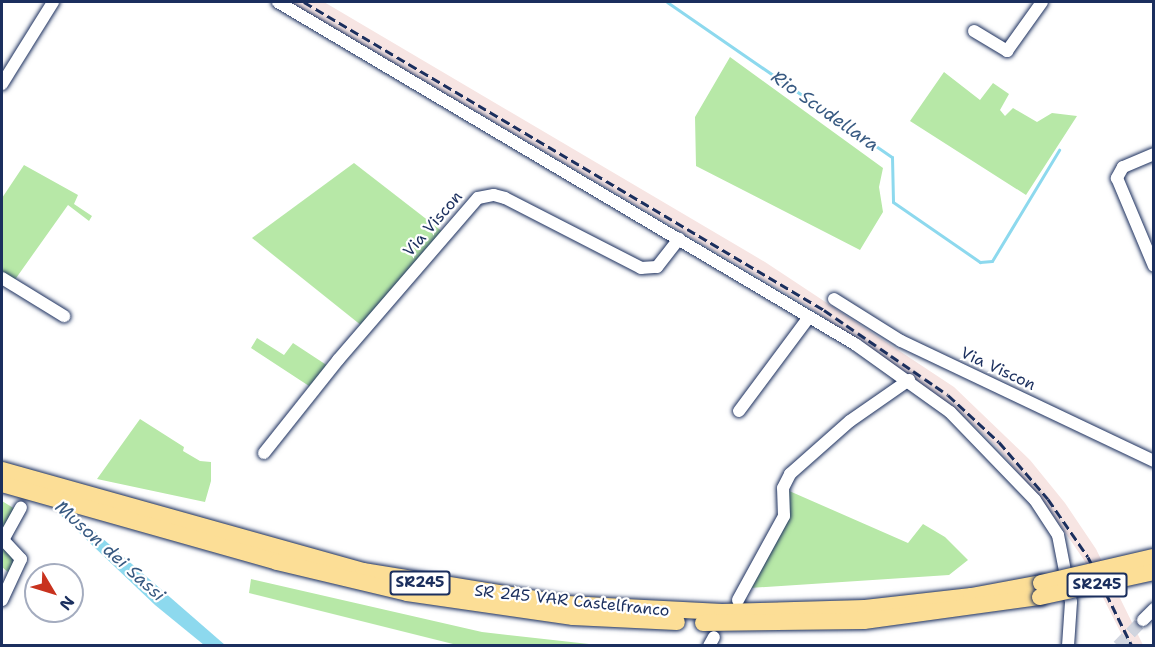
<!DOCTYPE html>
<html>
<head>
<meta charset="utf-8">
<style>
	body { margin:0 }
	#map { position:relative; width:1155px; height:647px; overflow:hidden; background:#fff; font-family:"Shantell Sans",sans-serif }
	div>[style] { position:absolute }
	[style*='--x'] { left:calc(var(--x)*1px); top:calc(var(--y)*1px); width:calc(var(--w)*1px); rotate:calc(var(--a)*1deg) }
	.built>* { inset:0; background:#f7e5e3 }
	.green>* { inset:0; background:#b7e8a7 }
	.water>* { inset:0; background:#8dd9ee }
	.stream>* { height:3px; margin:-1.5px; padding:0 1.5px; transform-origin:1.5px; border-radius:1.5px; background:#8dd9ee }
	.minor-tunnel>* { height:12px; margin-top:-6px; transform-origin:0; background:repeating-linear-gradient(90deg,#d1d5df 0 12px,transparent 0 18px) }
	.roads { filter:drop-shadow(0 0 2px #1b2f5e) drop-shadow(0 0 2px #1b2f5e) }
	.minor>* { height:12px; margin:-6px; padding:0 6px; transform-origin:6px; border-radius:6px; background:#fff }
	.highway>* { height:16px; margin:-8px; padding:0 8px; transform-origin:8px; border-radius:8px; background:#fcde96 }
	.rail>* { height:3px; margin-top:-1.5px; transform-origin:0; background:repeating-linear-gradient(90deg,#1b2f5e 0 9px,transparent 0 13.5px) }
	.bridges { filter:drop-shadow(0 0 2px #1b2f5e) drop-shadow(0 0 2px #1b2f5e) }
	.highway-bridge>* { height:16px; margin:-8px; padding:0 8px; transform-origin:8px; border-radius:8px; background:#fcde96 }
	span { translate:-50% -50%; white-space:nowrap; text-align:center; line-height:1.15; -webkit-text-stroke:4.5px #fff; paint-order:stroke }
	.shield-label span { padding:2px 4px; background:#fff; border:2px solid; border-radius:4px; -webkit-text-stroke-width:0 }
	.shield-label { font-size:15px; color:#1b2f5e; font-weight:700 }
	.street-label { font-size:16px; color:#1b2f5e }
	.water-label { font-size:18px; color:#385a82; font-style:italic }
	.frame { position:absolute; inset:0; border:3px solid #1b2f5e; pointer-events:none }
	.north { position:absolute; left:24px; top:563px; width:60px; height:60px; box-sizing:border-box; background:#fff; border:2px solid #a4acbf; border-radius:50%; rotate:128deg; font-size:16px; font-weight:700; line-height:24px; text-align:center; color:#1b2f5e }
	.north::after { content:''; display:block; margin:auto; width:21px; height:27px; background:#c8321e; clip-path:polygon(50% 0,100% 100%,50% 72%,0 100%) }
</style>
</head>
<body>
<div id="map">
	<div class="built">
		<div style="clip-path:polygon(290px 2px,324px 2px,765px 262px,954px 387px,1030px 460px,1065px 503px,1096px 549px,1143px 645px,1127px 645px,1084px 560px,1051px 512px,996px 446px,955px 408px,806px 305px)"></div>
	</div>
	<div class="green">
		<div style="clip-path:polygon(730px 57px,883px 168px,879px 187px,883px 212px,860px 250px,696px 166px,695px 117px)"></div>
		<div style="clip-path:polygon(944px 72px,980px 100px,993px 83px,1009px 94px,1000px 110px,1005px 116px,1013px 108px,1037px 122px,1052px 113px,1077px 116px,1026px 195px,910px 121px)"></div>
		<div style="clip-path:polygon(354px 163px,443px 232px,362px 326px,252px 238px)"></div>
		<div style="clip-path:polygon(24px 165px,78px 195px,74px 204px,92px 216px,89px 221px,68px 205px,14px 281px,2px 274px,2px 198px)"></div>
		<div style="clip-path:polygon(257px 338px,284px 355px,293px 343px,328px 366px,309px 386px,251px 348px)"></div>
		<div style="clip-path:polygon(140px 419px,184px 447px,183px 451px,200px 461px,211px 462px,211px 481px,205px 502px,97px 479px)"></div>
		<div style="clip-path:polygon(787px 490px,908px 543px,923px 524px,945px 537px,968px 560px,949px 575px,749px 588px,776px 539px)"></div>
		<div style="clip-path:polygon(2px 501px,15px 509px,2px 534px)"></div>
		<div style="clip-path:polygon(2px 543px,18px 559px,9px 573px,2px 567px)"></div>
		<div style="clip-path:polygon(251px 579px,482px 632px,598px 645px,457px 645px,249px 593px)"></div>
	</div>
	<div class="water">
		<div style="clip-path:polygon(50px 505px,71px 511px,225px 645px,204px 645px,155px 605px)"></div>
	</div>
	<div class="stream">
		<div style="--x:667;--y:2;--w:273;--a:34.6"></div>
		<div style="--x:892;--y:157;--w:45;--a:88.7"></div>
		<div style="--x:893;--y:202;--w:106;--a:34.6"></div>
		<div style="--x:980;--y:262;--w:12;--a:-5"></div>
		<div style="--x:992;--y:261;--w:130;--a:-58.9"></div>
	</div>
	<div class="minor-tunnel">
		<div style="--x:1118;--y:646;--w:36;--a:-46"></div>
	</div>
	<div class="roads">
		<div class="minor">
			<div style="--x:278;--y:2;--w:671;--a:30.66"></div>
			<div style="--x:855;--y:344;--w:117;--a:35.6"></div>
			<div style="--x:950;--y:412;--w:122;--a:46"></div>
			<div style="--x:1035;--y:500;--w:42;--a:56.7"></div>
			<div style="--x:1058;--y:535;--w:68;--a:79"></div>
			<div style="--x:1071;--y:602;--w:44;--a:93.9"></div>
			<div style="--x:974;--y:31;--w:39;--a:31"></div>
			<div style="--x:1007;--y:51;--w:60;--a:-54.5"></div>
			<div style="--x:2;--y:84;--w:97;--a:-58.1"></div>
			<div style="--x:1154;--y:154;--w:34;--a:157"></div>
			<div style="--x:1123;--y:167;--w:13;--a:119"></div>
			<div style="--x:1117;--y:178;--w:95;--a:67.2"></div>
			<div style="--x:2;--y:278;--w:73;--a:31.5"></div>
			<div style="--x:834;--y:299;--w:79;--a:32.1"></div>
			<div style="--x:901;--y:341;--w:280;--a:25.4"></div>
			<div style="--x:739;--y:411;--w:117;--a:-53.3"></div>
			<div style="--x:264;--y:453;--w:119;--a:-51.5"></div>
			<div style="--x:338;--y:360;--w:214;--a:-49.2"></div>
			<div style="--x:478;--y:198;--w:16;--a:-11"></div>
			<div style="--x:494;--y:195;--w:11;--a:15"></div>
			<div style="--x:505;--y:198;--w:153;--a:27.2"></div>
			<div style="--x:641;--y:268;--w:16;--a:-4"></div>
			<div style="--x:657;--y:267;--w:36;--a:-52"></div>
			<div style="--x:2;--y:600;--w:45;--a:-65.1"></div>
			<div style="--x:21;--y:559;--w:26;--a:-133"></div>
			<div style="--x:3;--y:540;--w:37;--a:-61"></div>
			<div style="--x:738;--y:600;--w:96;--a:-61.3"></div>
			<div style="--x:784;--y:516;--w:28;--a:-92"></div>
			<div style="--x:783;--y:488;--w:16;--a:-63"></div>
			<div style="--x:790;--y:474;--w:80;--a:-41.5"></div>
			<div style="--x:850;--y:421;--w:72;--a:-34.8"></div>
			<div style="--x:1143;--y:620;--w:16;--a:-45"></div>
			<div style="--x:709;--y:646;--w:10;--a:-61"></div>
		</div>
		<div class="highway">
			<div style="--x:2;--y:470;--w:375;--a:15.6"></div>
			<div style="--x:363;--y:571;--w:206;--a:9.2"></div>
			<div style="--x:566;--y:604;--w:156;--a:2.9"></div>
			<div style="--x:722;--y:612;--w:143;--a:-1.6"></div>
			<div style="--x:865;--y:608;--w:107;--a:-6.5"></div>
			<div style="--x:971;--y:596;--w:71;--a:-10.5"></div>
			<div style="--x:2;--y:484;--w:286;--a:15.8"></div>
			<div style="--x:277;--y:562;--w:134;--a:13.4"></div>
			<div style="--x:407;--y:593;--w:168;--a:8.2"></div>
			<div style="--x:573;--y:617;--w:104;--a:2.8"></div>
			<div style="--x:703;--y:623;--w:161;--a:-0.7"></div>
			<div style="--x:864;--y:621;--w:178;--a:-7.8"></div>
		</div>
	</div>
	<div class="rail">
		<div style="--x:304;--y:2;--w:604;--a:30.64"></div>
		<div style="--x:824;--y:310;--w:150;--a:34.4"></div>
		<div style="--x:948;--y:395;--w:69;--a:42.7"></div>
		<div style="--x:999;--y:442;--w:75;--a:49.3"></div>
		<div style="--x:1048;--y:499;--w:70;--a:55.4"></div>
		<div style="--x:1088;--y:557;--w:99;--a:63.7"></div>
	</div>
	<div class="bridges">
		<div class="highway-bridge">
			<div style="--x:1041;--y:583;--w:116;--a:-13"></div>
			<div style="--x:1040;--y:597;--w:117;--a:-12.4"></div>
		</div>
	</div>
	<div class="shield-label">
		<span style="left:420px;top:583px">SR245</span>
		<span style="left:1097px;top:585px">SR245</span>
	</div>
	<div class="street-label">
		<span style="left:433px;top:224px;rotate:-49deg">Via Viscon</span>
		<span style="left:998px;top:369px;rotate:25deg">Via Viscon</span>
		<span style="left:572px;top:601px;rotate:6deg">SR 245 VAR Castelfranco</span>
	</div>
	<div class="water-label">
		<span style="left:825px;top:111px;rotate:35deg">Rio Scudellara</span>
		<span style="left:110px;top:551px;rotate:42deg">Muson dei Sassi</span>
	</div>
	<div class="frame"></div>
	<div class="north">N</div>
</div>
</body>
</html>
